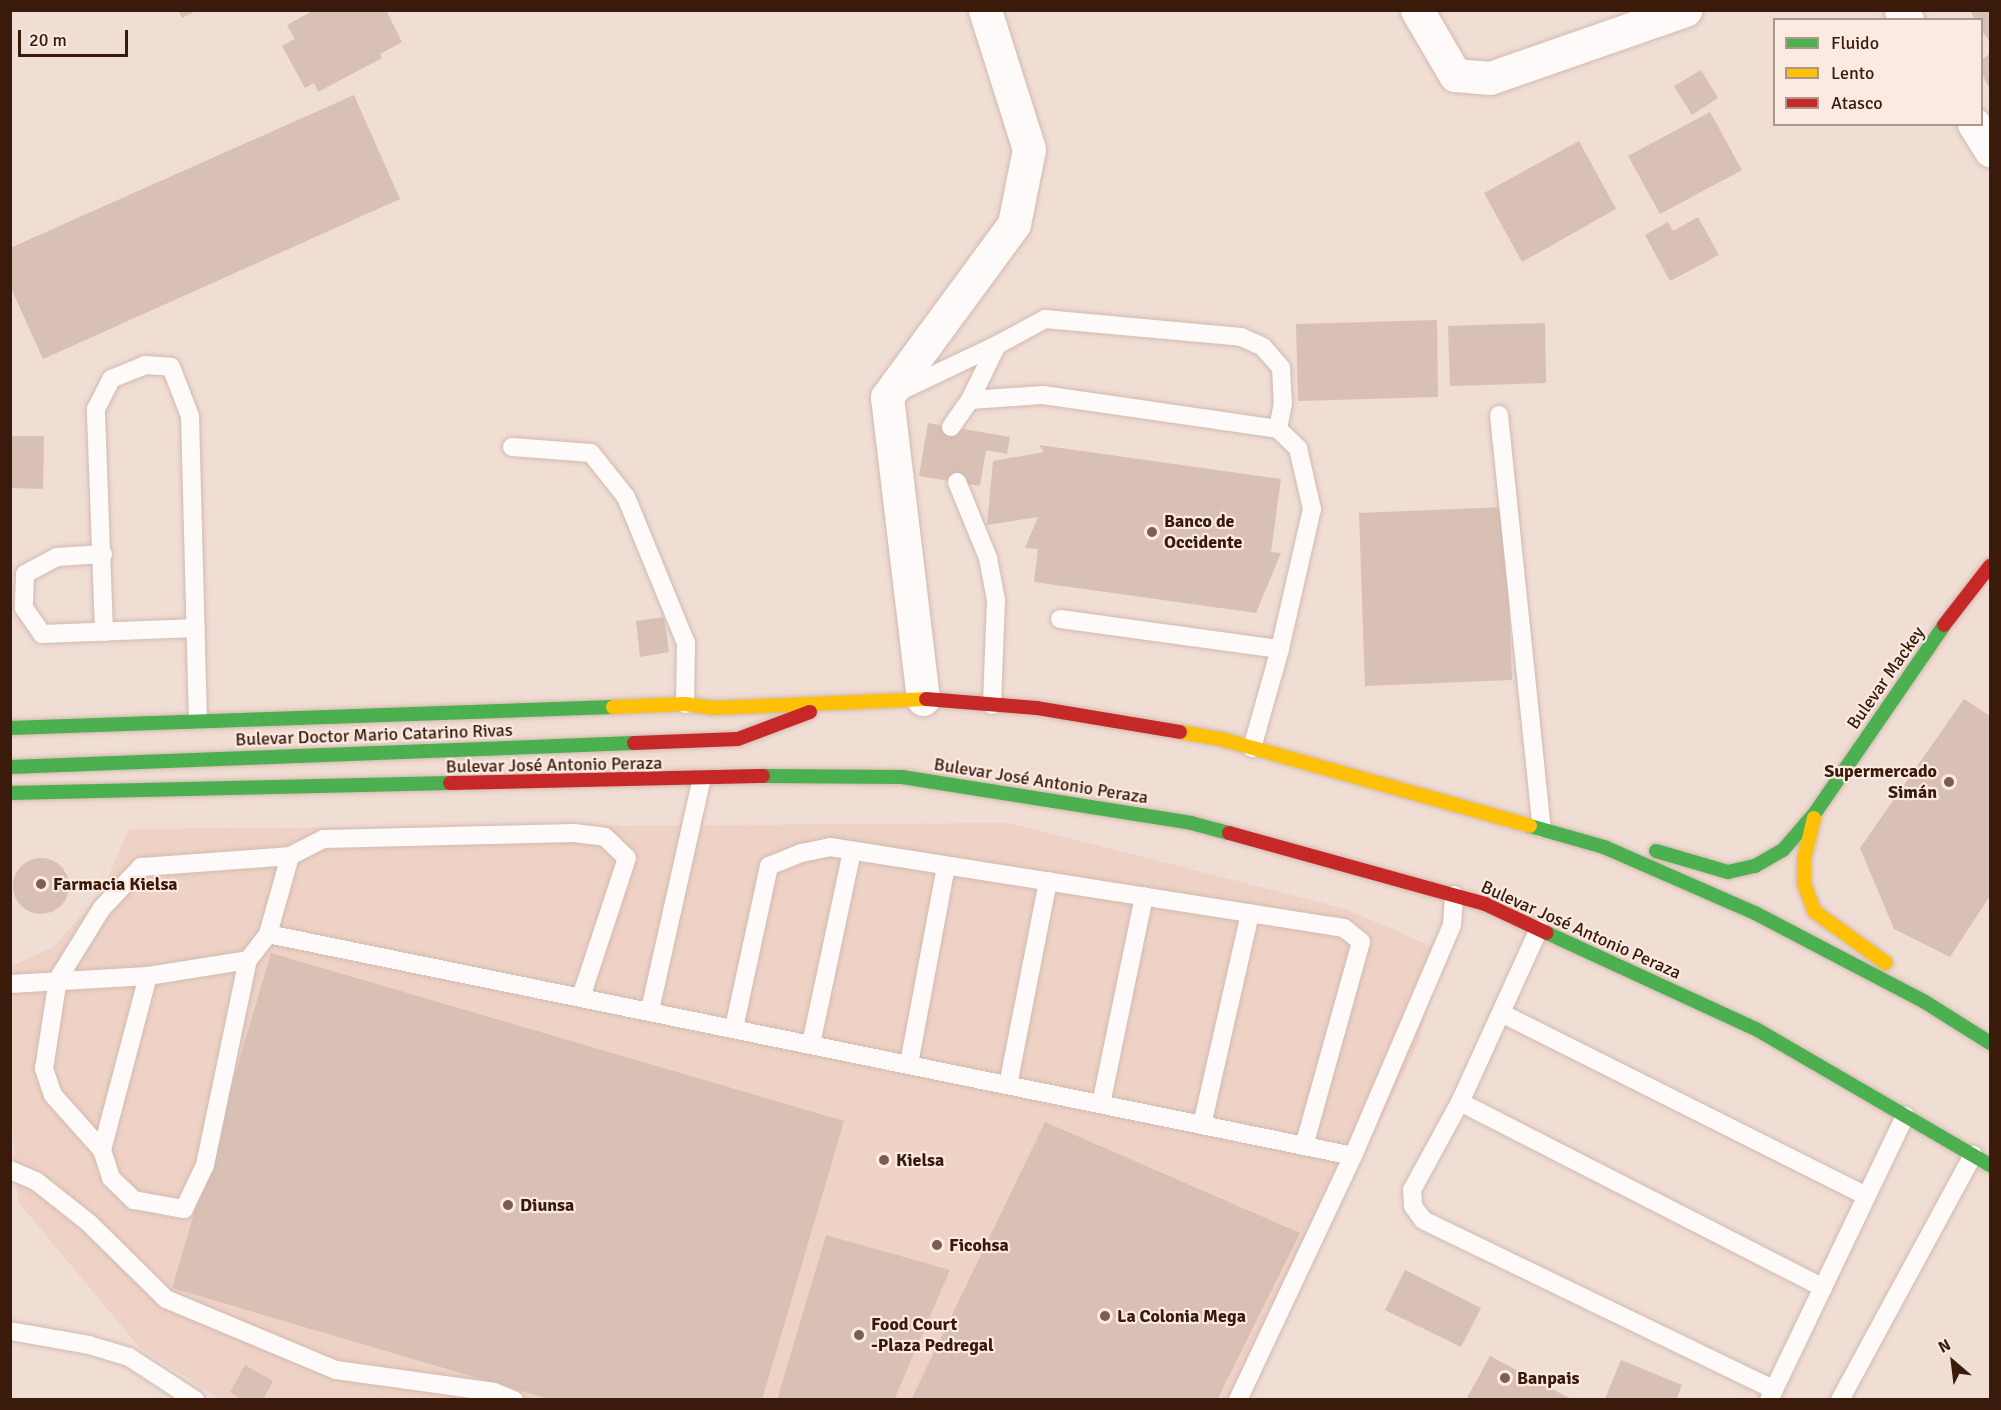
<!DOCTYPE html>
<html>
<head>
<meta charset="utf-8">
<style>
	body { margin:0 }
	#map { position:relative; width:2001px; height:1410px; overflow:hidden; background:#f0ddd4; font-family:Signika,sans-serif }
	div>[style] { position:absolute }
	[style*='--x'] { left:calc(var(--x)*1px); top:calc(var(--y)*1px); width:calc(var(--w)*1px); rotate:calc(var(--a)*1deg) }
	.built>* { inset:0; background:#efd2c6 }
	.building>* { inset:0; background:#d8c0b5 }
	.round { border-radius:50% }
	.roads { filter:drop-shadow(0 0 2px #d2baaf) drop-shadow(0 0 2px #d2baaf) }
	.lane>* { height:18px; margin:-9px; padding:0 9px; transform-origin:9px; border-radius:9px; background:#fdfaf9 }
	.street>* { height:33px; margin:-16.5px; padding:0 16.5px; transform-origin:16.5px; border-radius:16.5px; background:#fdfaf9 }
	.fast>* { height:14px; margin:-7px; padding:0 7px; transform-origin:7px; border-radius:7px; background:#4caf50 }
	.slow>* { height:14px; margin:-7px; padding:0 7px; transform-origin:7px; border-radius:7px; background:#ffc107 }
	.jam>* { height:14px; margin:-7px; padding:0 7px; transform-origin:7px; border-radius:7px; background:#c62828 }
	.dots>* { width:16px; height:16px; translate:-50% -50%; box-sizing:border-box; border:3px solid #fbeae2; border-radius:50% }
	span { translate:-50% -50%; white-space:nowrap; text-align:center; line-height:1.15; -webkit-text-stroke:4.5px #fbeae2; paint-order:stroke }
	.poi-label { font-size:18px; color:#391a0b; font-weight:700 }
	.left { translate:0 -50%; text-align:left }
	.right { translate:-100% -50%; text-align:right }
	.street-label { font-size:18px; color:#391a0b }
	.frame { position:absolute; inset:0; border:12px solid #391a0b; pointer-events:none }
	.legend { position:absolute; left:1773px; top:18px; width:210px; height:108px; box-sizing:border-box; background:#fbeae2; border:2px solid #ad978c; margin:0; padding:8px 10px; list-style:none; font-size:18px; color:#391a0b }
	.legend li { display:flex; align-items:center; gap:12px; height:30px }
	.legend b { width:30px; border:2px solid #ad978c }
	.north { position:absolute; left:1923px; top:1332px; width:60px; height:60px; -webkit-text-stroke:4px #fbeae2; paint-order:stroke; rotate:332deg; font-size:16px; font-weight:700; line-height:24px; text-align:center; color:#391a0b }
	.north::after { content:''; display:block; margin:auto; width:21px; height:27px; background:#391a0b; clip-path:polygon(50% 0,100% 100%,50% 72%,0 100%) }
	.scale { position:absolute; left:18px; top:30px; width:110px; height:27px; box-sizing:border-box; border:3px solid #391a0b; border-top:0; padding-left:8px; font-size:18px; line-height:21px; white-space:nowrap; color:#391a0b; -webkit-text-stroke:4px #fbeae2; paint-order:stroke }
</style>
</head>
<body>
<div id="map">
	<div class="built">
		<div style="clip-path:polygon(1009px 823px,1346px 909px,1444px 952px,1418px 1043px,1245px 1400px,220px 1399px,139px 1347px,18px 1202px,10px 1096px,10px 967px,53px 947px,100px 895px,129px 829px)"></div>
	</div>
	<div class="building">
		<div style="clip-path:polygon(178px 10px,198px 10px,182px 18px)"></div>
		<div style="clip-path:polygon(314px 10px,386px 10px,402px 42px,380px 54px,382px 58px,318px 92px,314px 83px,305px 88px,282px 46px,295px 39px,287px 25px)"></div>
		<div style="clip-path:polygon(1970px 10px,1990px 10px,1990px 42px,1982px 31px,1982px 20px,1975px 20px)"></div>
		<div style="clip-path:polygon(1990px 54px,1990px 89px,1982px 74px,1982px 59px)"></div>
		<div style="clip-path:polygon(1701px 70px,1718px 98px,1692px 115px,1674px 86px)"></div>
		<div style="clip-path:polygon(354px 95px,400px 199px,43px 359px,10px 286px,10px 248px)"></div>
		<div style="clip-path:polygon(1710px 112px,1742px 170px,1660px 214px,1628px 156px)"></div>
		<div style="clip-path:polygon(1579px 141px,1616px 209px,1522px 262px,1484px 193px)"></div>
		<div style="clip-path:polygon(1698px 217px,1719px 255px,1670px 281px,1645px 235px,1668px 222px,1673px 231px)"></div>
		<div style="clip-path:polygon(1437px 320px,1438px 397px,1298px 401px,1296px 324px)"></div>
		<div style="clip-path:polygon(1545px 323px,1546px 383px,1450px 386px,1448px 326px)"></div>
		<div style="clip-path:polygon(928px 423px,1010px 437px,1007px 454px,986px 450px,980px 486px,919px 476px)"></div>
		<div style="clip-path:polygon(10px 436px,44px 436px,43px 489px,10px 488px)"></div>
		<div style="clip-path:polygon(1039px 445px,1281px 479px,1271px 552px,1281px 553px,1256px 613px,1034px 582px,1038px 549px,1025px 548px,1038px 517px,987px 525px,993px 461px,1044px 452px)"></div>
		<div style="clip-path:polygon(1505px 507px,1512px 680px,1365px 686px,1359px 513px)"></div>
		<div style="clip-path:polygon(664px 617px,669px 652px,640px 657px,636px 621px)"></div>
		<div style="clip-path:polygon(1964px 699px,1990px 716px,1990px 896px,1950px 957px,1894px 929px,1860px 848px)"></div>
		<div class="round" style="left:13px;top:858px;width:56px;height:56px"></div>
		<div style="clip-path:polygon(271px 953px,844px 1121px,762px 1400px,552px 1400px,172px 1288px)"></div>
		<div style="clip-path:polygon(1045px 1122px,1300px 1233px,1217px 1400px,911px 1400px)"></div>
		<div style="clip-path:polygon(826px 1235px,950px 1270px,894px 1400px,777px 1400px)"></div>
		<div style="clip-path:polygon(1405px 1270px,1481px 1308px,1461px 1347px,1385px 1310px)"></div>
		<div style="clip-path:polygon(1490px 1356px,1573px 1400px,1466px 1400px)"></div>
		<div style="clip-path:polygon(1621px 1360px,1682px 1385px,1676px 1400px,1605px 1399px)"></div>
		<div style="clip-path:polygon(245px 1365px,273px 1381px,263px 1400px,243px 1400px,230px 1392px)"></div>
	</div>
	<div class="roads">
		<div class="lane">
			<div style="--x:896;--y:393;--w:112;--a:-25.4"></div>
			<div style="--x:970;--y:400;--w:61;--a:-63.9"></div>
			<div style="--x:997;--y:345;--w:55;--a:-28.4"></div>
			<div style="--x:1045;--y:319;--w:197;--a:5.2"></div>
			<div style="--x:1241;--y:337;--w:24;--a:24"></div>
			<div style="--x:1263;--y:347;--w:28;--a:49"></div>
			<div style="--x:1281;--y:368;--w:35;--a:87"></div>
			<div style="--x:1283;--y:403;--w:26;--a:101"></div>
			<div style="--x:1499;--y:415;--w:415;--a:84.1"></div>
			<div style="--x:951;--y:427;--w:33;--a:-55"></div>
			<div style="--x:970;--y:400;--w:73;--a:-3.9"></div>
			<div style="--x:1043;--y:395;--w:237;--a:8.2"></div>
			<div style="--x:1278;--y:429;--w:28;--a:44"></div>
			<div style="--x:1298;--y:448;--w:63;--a:77.1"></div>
			<div style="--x:1312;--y:509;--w:144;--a:102.9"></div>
			<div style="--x:1280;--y:649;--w:103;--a:105.8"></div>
			<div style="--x:512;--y:447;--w:79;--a:4.3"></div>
			<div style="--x:591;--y:453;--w:56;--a:51.5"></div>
			<div style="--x:626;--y:497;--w:158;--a:67.7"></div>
			<div style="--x:686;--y:643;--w:61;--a:90.9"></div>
			<div style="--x:957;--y:482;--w:82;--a:67.8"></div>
			<div style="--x:988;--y:558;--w:43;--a:79.2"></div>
			<div style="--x:996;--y:600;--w:105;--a:92.2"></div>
			<div style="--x:103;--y:554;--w:46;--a:176.3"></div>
			<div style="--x:57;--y:557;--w:36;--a:152"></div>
			<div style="--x:25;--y:574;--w:34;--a:92"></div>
			<div style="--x:24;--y:608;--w:32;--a:55"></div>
			<div style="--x:42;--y:634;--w:154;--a:-2.2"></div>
			<div style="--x:1060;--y:619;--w:222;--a:7.8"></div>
			<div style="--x:104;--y:632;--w:223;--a:-92.1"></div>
			<div style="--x:96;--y:409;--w:34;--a:-63"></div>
			<div style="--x:111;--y:379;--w:37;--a:-22"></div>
			<div style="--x:145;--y:365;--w:26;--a:4"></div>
			<div style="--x:171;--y:367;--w:53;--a:68.8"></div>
			<div style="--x:190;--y:416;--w:303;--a:88.5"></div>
			<div style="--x:1539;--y:929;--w:190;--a:114.5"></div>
			<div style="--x:1460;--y:1102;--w:100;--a:118.6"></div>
			<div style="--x:1412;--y:1190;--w:16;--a:86"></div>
			<div style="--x:1413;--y:1206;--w:17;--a:54"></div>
			<div style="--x:1423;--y:1220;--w:390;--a:25.8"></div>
			<div style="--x:268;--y:934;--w:81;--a:-74.2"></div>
			<div style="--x:290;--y:856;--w:38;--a:-27"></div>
			<div style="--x:324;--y:839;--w:250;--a:-1.4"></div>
			<div style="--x:574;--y:833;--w:31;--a:7"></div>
			<div style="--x:605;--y:837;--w:30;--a:44"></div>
			<div style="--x:627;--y:858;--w:146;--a:108.3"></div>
			<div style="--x:148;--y:976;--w:180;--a:104.8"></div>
			<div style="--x:102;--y:1150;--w:29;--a:72"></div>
			<div style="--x:111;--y:1178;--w:32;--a:44"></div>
			<div style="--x:134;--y:1200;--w:51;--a:10.2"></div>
			<div style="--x:184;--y:1209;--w:49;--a:-64.5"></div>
			<div style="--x:205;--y:1165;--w:209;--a:-78.2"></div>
			<div style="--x:10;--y:984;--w:138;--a:-3.3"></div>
			<div style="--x:148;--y:976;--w:101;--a:-9.1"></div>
			<div style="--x:248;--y:960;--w:33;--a:-52"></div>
			<div style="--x:268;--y:934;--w:1107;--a:11.56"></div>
			<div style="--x:650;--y:1010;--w:235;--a:-77.4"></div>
			<div style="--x:1501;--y:1013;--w:408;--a:26.6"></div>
			<div style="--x:734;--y:1028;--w:166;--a:-77.8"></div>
			<div style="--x:769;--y:866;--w:35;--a:-22"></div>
			<div style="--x:802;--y:853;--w:29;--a:-12"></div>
			<div style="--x:830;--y:847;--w:520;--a:8.96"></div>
			<div style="--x:1344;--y:928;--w:22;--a:39"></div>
			<div style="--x:1361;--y:942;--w:212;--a:105.6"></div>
			<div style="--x:811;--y:1044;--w:197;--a:-78"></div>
			<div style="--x:909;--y:1064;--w:201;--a:-79.4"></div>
			<div style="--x:1008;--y:1085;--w:208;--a:-78.9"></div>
			<div style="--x:1460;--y:1102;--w:408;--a:27.1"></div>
			<div style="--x:1101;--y:1104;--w:212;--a:-78.3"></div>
			<div style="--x:1202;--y:1125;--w:217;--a:-77.2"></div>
			<div style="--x:102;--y:1150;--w:74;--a:-131.7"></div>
			<div style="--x:53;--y:1095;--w:28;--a:-109"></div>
			<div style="--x:44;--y:1069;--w:91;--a:-81.2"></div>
			<div style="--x:58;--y:979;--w:84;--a:-58.2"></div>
			<div style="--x:102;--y:908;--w:57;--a:-46.4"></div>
			<div style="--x:141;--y:867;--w:149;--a:-4.2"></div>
			<div style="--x:10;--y:1170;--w:28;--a:23"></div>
			<div style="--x:36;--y:1181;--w:68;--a:38.4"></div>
			<div style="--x:89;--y:1223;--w:108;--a:44.6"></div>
			<div style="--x:166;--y:1299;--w:184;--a:22.7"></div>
			<div style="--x:336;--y:1370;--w:160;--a:7.9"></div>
			<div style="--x:494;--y:1392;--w:22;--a:22"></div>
			<div style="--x:10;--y:1331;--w:80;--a:10"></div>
			<div style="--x:89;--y:1345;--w:42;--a:16.7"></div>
			<div style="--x:129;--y:1357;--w:79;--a:33.1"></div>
			<div style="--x:1238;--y:1400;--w:270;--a:-64.8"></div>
			<div style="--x:1353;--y:1156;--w:251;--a:-66.8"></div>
			<div style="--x:1452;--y:925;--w:30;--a:-86"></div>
			<div style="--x:1769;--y:1400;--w:315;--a:-64.4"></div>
			<div style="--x:1840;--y:1400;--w:279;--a:-61.5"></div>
		</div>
		<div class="street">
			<div style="--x:1417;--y:10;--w:75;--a:59.7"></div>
			<div style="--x:1455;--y:75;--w:35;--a:5"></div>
			<div style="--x:1490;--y:78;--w:207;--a:-19.2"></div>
			<div style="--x:1901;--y:10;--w:12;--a:59"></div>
			<div style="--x:1974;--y:124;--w:31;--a:58"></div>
			<div style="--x:923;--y:699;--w:304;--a:-96.8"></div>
			<div style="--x:887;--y:397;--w:215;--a:-53.7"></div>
			<div style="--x:1014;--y:224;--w:76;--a:-78.7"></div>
			<div style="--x:1029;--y:149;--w:146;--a:-107.6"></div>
		</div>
		<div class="fast">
			<div style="--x:10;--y:728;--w:603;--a:-1.99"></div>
			<div style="--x:10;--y:767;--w:624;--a:-2.2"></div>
			<div style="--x:763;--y:776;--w:139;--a:0.4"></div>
			<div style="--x:902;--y:777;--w:293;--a:9"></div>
			<div style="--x:1191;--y:823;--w:39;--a:15"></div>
			<div style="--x:10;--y:793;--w:440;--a:-1.3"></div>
			<div style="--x:1530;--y:826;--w:77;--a:15.8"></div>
			<div style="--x:1604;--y:847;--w:165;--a:23.6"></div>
			<div style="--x:1755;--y:913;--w:192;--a:27.6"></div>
			<div style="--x:1925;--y:1002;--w:77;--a:32.2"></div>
			<div style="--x:1656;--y:851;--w:75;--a:16.3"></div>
			<div style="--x:1728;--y:872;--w:28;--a:-13"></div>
			<div style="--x:1755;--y:866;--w:32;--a:-30"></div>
			<div style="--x:1783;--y:850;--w:49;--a:-49.1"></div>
			<div style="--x:1815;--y:813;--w:228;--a:-55.5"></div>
			<div style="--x:1547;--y:933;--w:230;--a:24.7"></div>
			<div style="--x:1756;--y:1029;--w:271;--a:30.2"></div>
		</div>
		<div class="slow">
			<div style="--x:613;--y:707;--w:72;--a:-2.4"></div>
			<div style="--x:685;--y:704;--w:29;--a:8"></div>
			<div style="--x:714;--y:708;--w:212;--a:-2.4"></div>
			<div style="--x:1180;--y:732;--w:42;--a:9.7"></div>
			<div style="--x:1221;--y:739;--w:321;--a:15.7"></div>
			<div style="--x:1814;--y:818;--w:42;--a:103.7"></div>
			<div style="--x:1804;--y:859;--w:25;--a:90"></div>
			<div style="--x:1804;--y:884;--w:30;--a:69"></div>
			<div style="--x:1815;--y:912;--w:87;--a:35.7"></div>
		</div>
		<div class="jam">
			<div style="--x:1944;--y:625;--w:75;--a:-52.1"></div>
			<div style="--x:926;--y:699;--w:111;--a:4.6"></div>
			<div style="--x:1037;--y:708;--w:145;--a:9.5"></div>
			<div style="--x:634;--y:743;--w:104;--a:-2.2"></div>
			<div style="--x:738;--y:739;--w:77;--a:-20.6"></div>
			<div style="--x:450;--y:783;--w:313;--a:-1.3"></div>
			<div style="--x:1229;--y:833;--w:266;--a:15.5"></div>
			<div style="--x:1485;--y:904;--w:68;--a:25.1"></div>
		</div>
	</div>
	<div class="dots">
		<div style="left:1152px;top:532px;background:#795e51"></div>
		<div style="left:1949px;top:782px;background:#795e51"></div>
		<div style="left:41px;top:884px;background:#795e51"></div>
		<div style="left:884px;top:1160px;background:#795e51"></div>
		<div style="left:508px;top:1205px;background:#795e51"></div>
		<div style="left:937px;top:1245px;background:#795e51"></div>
		<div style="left:1105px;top:1316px;background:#795e51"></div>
		<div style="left:859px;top:1335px;background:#795e51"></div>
		<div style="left:1505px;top:1378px;background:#795e51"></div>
	</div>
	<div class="poi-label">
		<span class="left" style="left:1164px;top:532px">Banco de<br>Occidente</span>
		<span class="right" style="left:1937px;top:782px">Supermercado<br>Simán</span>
		<span class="left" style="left:53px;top:884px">Farmacia Kielsa</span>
		<span class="left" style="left:896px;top:1160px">Kielsa</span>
		<span class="left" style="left:520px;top:1205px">Diunsa</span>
		<span class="left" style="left:949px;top:1245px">Ficohsa</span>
		<span class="left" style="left:1117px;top:1316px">La Colonia Mega</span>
		<span class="left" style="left:871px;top:1335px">Food Court<br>-Plaza Pedregal</span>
		<span class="left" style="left:1517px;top:1378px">Banpais</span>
	</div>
	<div class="street-label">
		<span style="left:1886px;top:678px;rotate:-55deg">Bulevar Mackey</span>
		<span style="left:374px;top:735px;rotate:-2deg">Bulevar Doctor Mario Catarino Rivas</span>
		<span style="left:554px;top:765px;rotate:-1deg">Bulevar José Antonio Peraza</span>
		<span style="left:1041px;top:781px;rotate:9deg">Bulevar José Antonio Peraza</span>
		<span style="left:1581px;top:930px;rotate:24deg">Bulevar José Antonio Peraza</span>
	</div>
	<div class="frame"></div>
	<ul class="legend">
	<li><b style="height:8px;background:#4caf50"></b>Fluido</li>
	<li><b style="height:8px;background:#ffc107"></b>Lento</li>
	<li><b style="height:8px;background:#c62828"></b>Atasco</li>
	</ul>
	<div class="north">N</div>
	<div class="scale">20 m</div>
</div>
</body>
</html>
